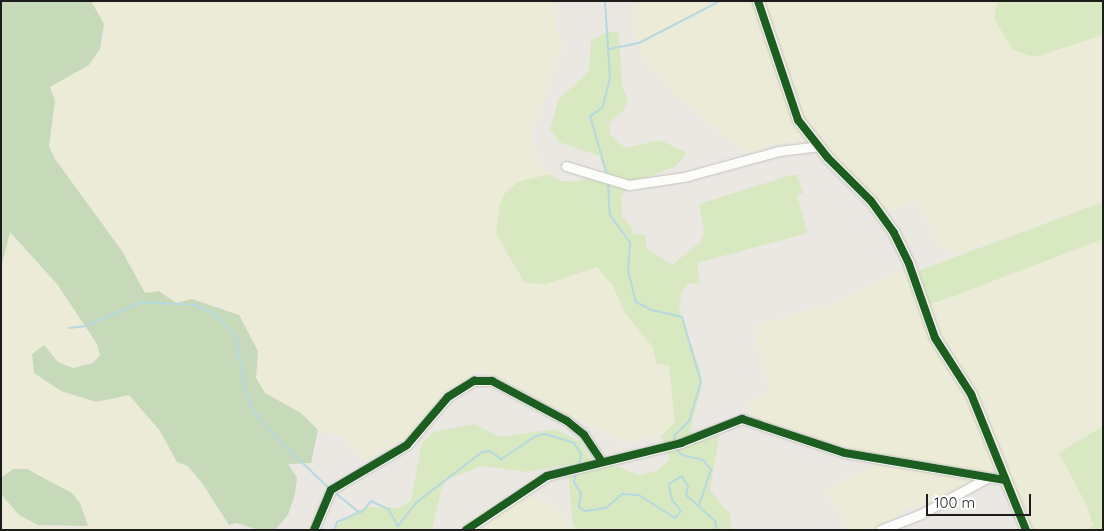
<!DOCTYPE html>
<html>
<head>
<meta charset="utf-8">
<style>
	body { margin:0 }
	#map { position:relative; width:1104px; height:531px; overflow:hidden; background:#ebe8e4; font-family:Quicksand,sans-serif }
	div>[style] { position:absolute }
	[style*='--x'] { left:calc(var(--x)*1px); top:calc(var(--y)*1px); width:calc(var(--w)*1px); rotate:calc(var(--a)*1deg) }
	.farmland>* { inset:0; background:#ecebd7 }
	.grass>* { inset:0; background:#d8e9c1 }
	.forest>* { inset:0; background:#c6dab9 }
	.stream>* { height:2px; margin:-1px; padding:0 1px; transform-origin:1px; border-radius:1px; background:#b6d8df }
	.roads { filter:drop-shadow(0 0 1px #c3c2c0) drop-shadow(0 0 1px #c3c2c0) }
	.street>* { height:9px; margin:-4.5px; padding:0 4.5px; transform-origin:4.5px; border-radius:4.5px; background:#fcfcfb }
	.secondary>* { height:11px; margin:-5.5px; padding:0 5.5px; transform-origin:5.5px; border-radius:5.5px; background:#f3f2e9 }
	.cycleway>* { height:8px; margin:-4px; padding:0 4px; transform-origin:4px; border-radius:4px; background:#1b5e20 }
	span { translate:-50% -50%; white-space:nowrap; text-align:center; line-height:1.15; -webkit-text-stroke:5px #fff; paint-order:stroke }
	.frame { position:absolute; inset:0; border:2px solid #1c1c1c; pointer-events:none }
	.scale { position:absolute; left:926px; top:494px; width:105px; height:22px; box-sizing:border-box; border:2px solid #1c1c1c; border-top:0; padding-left:6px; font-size:15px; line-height:18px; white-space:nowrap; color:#1c1c1c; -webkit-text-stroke:4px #fff; paint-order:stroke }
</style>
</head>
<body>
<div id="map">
	<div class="farmland">
		<div style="clip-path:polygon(91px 1px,554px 1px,556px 28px,563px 44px,531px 136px,536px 156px,549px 174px,536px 176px,502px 247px,525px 283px,546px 284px,597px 267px,613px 286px,624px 312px,652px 346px,657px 364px,669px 365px,675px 422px,663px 435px,626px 443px,481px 372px,469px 376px,444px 392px,421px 429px,364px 462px,342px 437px,318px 430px,301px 413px,265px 393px,256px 378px,258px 351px,239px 315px,207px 303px,176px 303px,167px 295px,145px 293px,122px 251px,71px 183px,49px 146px,54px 122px,49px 87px,89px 65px,104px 38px,104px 24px)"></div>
		<div style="clip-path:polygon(637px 1px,998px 1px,994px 19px,1035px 57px,1103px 35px,1103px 202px,957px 254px,937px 246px,928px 220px,914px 200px,884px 214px,814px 138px,772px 145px,747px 154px,678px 97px,644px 60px,631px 24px)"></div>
		<div style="clip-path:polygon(9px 231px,57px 284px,99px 350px,99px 359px,73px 368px,58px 362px,51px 352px,39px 379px,96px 402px,129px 395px,160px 431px,170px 452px,202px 483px,231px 530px,1px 530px,1px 494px,38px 525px,75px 529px,80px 503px,71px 493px,27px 469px,13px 469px,1px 478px,1px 269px)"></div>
		<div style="clip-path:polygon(1103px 239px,1103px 426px,1059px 453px,1087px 506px,1093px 525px,1087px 530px,1029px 530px,1009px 478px,992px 471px,923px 506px,910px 508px,874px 530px,849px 530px,825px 490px,877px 463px,750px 416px,746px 404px,771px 393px,753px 327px,847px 298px,905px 269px,938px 302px)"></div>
		<div style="clip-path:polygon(518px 493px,549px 502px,578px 530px,457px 530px,498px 500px)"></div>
	</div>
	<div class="grass">
		<div style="clip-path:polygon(998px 1px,1103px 1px,1103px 35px,1035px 57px,1013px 50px,994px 19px)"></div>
		<div style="clip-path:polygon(608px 32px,619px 32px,622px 86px,628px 100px,623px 111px,609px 123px,610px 134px,625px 148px,660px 140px,687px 153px,675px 167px,639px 180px,621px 195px,622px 216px,633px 229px,632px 234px,646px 235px,646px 247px,653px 252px,672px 265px,701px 241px,704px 231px,699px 204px,791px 175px,797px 175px,803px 193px,797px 196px,808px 233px,697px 263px,700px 284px,689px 283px,682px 292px,679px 308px,701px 373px,701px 389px,690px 431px,694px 435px,720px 431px,710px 490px,730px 514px,732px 530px,578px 530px,573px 525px,567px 465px,528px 472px,482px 466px,447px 480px,442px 487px,432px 530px,332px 530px,349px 515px,366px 507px,399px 508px,411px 500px,422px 443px,433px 432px,474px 424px,500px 437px,555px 429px,580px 442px,591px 461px,596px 459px,640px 475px,656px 471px,670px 459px,661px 436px,675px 422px,669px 365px,657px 364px,652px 346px,624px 312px,613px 286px,597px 267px,546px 284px,525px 283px,496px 234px,500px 204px,505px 193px,518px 182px,549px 174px,560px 181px,577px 181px,605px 173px,599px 156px,559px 142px,550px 129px,558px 100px,589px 71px,591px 40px)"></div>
		<div style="clip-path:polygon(1103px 202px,1103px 239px,938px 302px,918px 305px,907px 275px)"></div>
		<div style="clip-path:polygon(1103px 426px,1103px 530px,1087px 530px,1093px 525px,1087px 506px,1059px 453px)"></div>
	</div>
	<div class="forest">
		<div style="clip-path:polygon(1px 1px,91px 1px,104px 24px,100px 49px,89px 65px,50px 87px,55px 101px,49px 146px,55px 159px,122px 251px,145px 293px,159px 291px,176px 303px,192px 299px,239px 315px,258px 351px,256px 378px,265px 393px,301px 413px,318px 430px,311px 463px,288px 464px,297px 478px,295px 494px,288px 515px,276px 529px,259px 530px,236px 523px,229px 525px,202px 483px,188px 466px,177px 462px,160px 431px,129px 395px,96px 402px,61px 391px,34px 373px,32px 354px,44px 345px,58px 362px,73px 368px,93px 363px,100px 355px,97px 344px,57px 284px,10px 232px,1px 269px)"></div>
		<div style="clip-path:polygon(13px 469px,27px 469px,72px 493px,80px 503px,88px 526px,38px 525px,19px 515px,1px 494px,1px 478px)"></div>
	</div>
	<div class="stream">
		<div style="--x:605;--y:1;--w:78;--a:86.3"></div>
		<div style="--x:610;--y:79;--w:30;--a:105"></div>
		<div style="--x:602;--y:108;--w:14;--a:146"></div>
		<div style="--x:590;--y:116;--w:61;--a:73.9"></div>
		<div style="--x:610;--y:49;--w:30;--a:-12"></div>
		<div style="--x:639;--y:43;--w:91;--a:-27.4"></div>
		<div style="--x:608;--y:182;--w:33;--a:87"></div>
		<div style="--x:610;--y:215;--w:34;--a:54"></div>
		<div style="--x:630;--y:243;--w:28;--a:94"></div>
		<div style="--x:628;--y:271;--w:32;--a:76"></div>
		<div style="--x:636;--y:302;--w:18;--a:27"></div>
		<div style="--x:652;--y:310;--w:31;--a:13"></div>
		<div style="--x:682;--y:317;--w:68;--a:73.7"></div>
		<div style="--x:701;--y:382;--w:41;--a:107.1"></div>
		<div style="--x:689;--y:421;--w:20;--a:135"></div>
		<div style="--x:675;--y:435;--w:7;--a:98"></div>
		<div style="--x:69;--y:328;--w:16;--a:-7"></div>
		<div style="--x:85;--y:326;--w:62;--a:-22.8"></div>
		<div style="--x:142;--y:302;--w:53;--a:3.2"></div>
		<div style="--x:195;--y:305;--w:22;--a:24"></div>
		<div style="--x:215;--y:314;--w:31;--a:48"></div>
		<div style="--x:236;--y:337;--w:54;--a:80.4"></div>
		<div style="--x:245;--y:390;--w:22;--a:68"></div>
		<div style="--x:253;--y:410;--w:32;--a:51"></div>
		<div style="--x:273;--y:435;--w:79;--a:43.5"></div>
		<div style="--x:675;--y:447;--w:11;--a:49"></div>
		<div style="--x:682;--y:455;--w:22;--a:13"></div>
		<div style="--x:703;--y:460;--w:13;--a:51"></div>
		<div style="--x:711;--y:470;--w:37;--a:109"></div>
		<div style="--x:576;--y:473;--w:9;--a:103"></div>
		<div style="--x:574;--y:482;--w:13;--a:58"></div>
		<div style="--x:581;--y:493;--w:14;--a:98"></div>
		<div style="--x:579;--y:507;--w:7;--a:34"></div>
		<div style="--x:585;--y:511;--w:21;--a:-8"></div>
		<div style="--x:606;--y:508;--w:21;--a:-41"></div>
		<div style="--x:622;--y:494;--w:17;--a:3"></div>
		<div style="--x:639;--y:495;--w:43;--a:32.6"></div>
		<div style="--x:675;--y:518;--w:9;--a:-49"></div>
		<div style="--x:681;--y:511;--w:14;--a:-129"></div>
		<div style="--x:672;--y:500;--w:16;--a:-101"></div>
		<div style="--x:669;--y:484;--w:15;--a:-32"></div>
		<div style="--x:682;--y:476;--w:13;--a:61"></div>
		<div style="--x:688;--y:487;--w:8;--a:104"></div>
		<div style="--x:686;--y:495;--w:39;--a:42"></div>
		<div style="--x:715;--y:521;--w:9;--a:77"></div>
		<div style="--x:334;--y:492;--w:32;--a:39"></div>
		<div style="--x:334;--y:530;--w:9;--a:-69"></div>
		<div style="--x:337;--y:522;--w:28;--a:-23"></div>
		<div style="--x:363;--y:511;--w:13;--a:-51"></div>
		<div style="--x:371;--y:501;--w:19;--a:25"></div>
		<div style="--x:388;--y:509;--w:20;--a:60"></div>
		<div style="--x:398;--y:526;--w:31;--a:-52"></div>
		<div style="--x:417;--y:502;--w:82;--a:-37.6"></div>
		<div style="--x:482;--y:452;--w:8;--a:-7"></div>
		<div style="--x:490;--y:451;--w:14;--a:36"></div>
		<div style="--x:501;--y:459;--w:42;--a:-33.3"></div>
		<div style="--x:536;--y:436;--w:9;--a:-13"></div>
		<div style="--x:545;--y:434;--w:30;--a:17"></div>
		<div style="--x:574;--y:443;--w:13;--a:58"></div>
		<div style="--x:581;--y:454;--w:10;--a:101"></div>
	</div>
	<div class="roads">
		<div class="street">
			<div style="--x:566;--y:166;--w:66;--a:16.8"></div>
			<div style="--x:629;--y:185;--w:56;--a:-8.3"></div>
			<div style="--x:684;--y:177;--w:98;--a:-15.3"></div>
			<div style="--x:779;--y:151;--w:39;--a:-7"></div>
			<div style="--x:314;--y:530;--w:43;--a:-67"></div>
			<div style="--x:331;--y:490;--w:88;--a:-30.6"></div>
			<div style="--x:407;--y:445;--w:63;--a:-49.5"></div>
			<div style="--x:448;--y:397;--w:31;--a:-32"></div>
			<div style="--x:474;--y:381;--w:18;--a:0"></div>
			<div style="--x:492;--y:381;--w:85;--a:28.1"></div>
			<div style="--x:567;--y:421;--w:22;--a:39"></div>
			<div style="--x:584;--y:435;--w:30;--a:56"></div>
			<div style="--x:466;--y:530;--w:97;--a:-33.7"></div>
			<div style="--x:547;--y:476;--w:138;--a:-13.8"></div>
			<div style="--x:681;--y:443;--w:66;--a:-21.5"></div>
			<div style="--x:742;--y:419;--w:108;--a:18.3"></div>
			<div style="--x:845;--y:453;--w:162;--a:9.6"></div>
			<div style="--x:880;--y:530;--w:44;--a:-21.3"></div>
			<div style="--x:921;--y:514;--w:75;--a:-28.6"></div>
		</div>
		<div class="secondary">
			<div style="--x:758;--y:1;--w:126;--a:71.4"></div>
			<div style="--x:798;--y:120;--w:48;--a:51.7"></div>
			<div style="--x:828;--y:158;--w:61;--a:45"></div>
			<div style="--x:871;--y:201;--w:39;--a:54"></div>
			<div style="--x:894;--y:233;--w:34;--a:64"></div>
			<div style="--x:909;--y:264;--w:78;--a:70.6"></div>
			<div style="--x:935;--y:338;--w:67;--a:57.3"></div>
			<div style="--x:971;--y:394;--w:147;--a:68"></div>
		</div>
	</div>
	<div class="cycleway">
		<div style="--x:758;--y:1;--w:126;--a:71.4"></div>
		<div style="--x:798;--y:120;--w:48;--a:51.7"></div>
		<div style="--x:828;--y:158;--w:61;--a:45"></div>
		<div style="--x:871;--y:201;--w:39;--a:54"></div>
		<div style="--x:894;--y:233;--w:34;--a:64"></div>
		<div style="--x:909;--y:264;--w:78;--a:70.6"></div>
		<div style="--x:935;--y:338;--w:67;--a:57.3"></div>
		<div style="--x:971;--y:394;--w:147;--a:68"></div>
		<div style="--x:314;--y:530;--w:43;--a:-67"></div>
		<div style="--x:331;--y:490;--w:88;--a:-30.6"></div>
		<div style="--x:407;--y:445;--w:63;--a:-49.5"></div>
		<div style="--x:448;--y:397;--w:31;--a:-32"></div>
		<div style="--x:474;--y:381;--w:18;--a:0"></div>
		<div style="--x:492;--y:381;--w:85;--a:28.1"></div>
		<div style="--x:567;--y:421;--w:22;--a:39"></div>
		<div style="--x:584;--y:435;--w:30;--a:56"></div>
		<div style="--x:466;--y:530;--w:97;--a:-33.7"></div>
		<div style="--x:547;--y:476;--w:138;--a:-13.8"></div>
		<div style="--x:681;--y:443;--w:66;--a:-21.5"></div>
		<div style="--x:742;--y:419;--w:108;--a:18.3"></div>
		<div style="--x:845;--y:453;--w:162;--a:9.6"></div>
	</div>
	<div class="frame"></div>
	<div class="scale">100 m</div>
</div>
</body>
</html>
